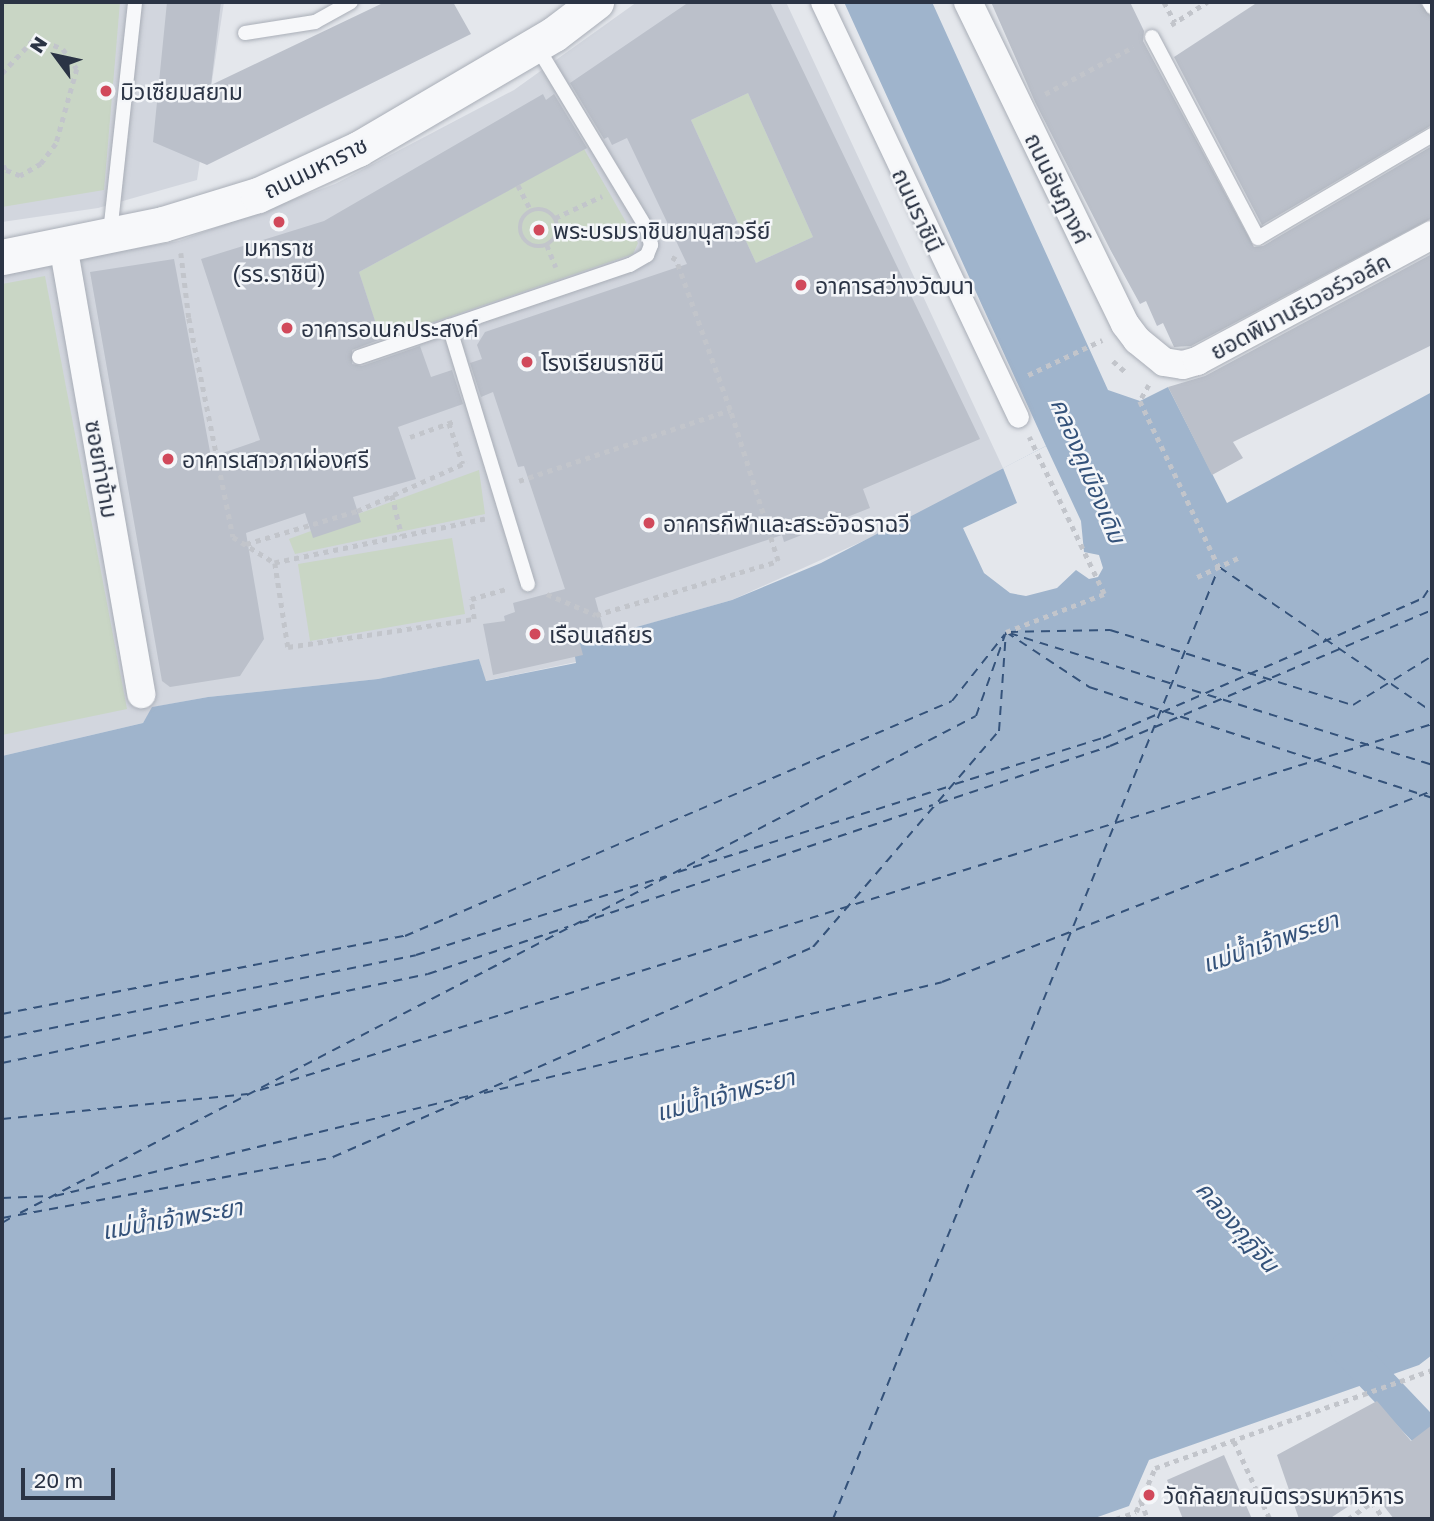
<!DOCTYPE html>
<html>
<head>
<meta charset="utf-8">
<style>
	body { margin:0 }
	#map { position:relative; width:1434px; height:1521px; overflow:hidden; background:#e4e7ec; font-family:"Golos Text","Noto Sans Thai",sans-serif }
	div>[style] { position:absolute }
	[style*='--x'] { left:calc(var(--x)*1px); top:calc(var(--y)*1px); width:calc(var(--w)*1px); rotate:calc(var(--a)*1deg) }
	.built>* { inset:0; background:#d2d6de }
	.green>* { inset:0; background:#c9d6c5 }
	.water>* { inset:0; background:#9fb4cc }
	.pier>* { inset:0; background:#e4e7ec }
	.canal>* { height:33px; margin:-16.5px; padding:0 16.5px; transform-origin:16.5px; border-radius:16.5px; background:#9fb4cc }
	.ferry>* { height:2px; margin-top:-1px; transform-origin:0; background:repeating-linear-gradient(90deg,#34527a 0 9px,transparent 0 16px) }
	.building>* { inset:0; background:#bbc0ca }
	.path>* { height:4.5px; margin-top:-2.25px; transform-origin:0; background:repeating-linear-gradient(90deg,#c2c5cb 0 5px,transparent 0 10px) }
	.path>.ring { margin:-2.25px; padding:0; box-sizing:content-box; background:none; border:4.5px solid #c2c5cb; border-radius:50% }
	.roads { filter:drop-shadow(0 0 2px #a9aeb7) drop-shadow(0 0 2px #a9aeb7) }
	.service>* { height:14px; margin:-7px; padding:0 7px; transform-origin:7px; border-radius:7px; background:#f7f8fa }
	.pedestrian>* { height:21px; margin:-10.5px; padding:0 10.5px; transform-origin:10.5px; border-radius:10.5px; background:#f7f8fa }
	.minor>* { height:28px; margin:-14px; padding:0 14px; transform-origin:14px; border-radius:14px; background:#f7f8fa }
	.tertiary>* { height:35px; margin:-17.5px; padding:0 17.5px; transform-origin:17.5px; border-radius:17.5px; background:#f7f8fa }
	.dots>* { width:19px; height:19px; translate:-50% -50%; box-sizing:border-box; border:4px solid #f4f6f9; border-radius:50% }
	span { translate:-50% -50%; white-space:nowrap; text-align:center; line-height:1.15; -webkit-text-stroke:5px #f4f6f9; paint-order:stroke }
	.poi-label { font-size:23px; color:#2b3445 }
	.left { translate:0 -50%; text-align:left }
	.street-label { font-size:23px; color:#2b3445 }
	.water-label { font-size:24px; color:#34527a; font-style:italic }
	.frame { position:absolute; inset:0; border:4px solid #2b3445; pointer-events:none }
	.north { position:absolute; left:21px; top:21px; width:70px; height:70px; -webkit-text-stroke:5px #f4f6f9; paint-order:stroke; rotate:303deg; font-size:19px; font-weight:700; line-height:28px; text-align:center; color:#2b3445 }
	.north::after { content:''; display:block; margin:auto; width:24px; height:32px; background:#2b3445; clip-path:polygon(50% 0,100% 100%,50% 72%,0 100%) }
	.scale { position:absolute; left:21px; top:1468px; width:94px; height:32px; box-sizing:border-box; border:4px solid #2b3445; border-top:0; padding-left:9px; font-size:21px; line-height:24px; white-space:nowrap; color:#2b3445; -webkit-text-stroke:5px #f4f6f9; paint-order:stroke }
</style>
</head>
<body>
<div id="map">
	<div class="built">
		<div style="clip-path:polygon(2px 2px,224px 2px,197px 180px,98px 208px,2px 222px)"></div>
		<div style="clip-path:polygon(637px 2px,786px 2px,1003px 468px,921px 515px,732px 600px,574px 645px,576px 662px,485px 681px,479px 659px,378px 679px,208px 697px,153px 707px,143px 723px,2px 756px,2px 271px,179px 241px,335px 184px,514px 90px)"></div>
	</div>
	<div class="green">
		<div style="clip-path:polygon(2px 2px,120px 2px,104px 190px,2px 207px)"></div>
		<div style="clip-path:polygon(748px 93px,813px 237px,756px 263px,691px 120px)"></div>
		<div style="clip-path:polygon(584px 149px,638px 243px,633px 254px,381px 340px,359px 272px)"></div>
		<div style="clip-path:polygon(45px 276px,127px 709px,2px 735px,2px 284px)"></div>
		<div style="clip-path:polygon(479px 470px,485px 514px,295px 554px,289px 539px)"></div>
		<div style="clip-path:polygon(452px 538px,465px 614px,310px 641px,298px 564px)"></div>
	</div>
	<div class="water">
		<div style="clip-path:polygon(844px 2px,932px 2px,1108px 390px,1140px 401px,1168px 387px,1227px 503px,1432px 392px,1432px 1355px,1419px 1365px,1149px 1460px,1129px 1506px,1092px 1519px,2px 1519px,2px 756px,143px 723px,152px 707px,208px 697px,378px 679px,479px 659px,486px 681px,576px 663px,573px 645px,732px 600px,821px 563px,1046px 446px)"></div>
	</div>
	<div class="pier">
		<div style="clip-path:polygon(1046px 446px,1081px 521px,1084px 552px,1099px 555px,1103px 568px,1098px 577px,1089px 579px,1076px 570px,1057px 588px,1026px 596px,1010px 593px,984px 573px,963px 528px,1017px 503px,1003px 468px)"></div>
	</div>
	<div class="canal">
		<div style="--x:1346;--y:1348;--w:124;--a:46.3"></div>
	</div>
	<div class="ferry">
		<div style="--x:1009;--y:632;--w:101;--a:-1.1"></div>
		<div style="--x:1110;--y:630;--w:254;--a:17.2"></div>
		<div style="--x:1353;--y:705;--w:93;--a:-31.8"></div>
		<div style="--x:1009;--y:633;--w:443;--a:17.3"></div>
		<div style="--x:955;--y:784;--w:155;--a:-17.3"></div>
		<div style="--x:1103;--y:738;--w:349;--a:-23.6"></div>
		<div style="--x:1423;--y:598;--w:17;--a:-57"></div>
		<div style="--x:939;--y:803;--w:180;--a:-18.4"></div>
		<div style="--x:1110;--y:746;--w:350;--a:-22.9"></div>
		<div style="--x:678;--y:872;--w:285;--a:-17.5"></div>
		<div style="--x:580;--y:923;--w:372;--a:-18.5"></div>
		<div style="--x:2;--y:1014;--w:410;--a:-11"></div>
		<div style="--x:405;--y:936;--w:595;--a:-23.25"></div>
		<div style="--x:952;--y:701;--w:85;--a:-51.7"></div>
		<div style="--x:2;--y:1038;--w:422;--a:-11.3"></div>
		<div style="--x:416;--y:955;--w:262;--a:-17.5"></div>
		<div style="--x:2;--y:1063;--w:435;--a:-11.8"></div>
		<div style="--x:428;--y:974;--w:148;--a:-18.6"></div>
		<div style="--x:260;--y:1090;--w:1228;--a:-17.34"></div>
		<div style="--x:484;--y:1093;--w:471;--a:-13.6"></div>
		<div style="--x:942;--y:982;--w:526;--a:-21.3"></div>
		<div style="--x:2;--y:1119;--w:247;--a:-5.8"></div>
		<div style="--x:55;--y:1196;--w:429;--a:-13.6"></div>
		<div style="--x:2;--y:1198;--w:48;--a:-2.4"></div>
		<div style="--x:20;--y:1213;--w:1077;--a:-27.47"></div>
		<div style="--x:976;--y:716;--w:86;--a:-70.3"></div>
		<div style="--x:2;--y:1218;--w:337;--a:-10.4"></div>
		<div style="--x:333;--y:1157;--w:524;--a:-23.63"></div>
		<div style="--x:813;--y:947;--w:285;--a:-49.3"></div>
		<div style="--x:999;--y:731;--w:99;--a:-86"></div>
		<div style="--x:1006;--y:632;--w:100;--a:33.5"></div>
		<div style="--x:1089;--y:687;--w:361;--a:17.9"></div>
		<div style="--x:2;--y:1223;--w:12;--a:-31"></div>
		<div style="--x:833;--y:1519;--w:1027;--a:-67.93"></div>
		<div style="--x:1219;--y:567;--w:258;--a:34.2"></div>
	</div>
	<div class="building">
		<div style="clip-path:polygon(167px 2px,221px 2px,211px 85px,385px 2px,453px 2px,471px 34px,207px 165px,153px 142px)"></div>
		<div style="clip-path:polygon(evenodd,689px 2px,770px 2px,980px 439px,863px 489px,870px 508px,784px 542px,782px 535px,595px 598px,603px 627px,578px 636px,583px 655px,493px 675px,483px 624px,505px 621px,504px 616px,515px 612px,513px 603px,565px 589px,524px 466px,518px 467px,493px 392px,481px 397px,470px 363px,482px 359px,477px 345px,485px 332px,687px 264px,627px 138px,612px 145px,608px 137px,604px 139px,570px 83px,689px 2px,748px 93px,813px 237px,756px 263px,691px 120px,748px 93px)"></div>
		<div style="clip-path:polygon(991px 2px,1130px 2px,1144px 31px,1143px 41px,1254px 247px,1263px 246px,1432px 146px,1432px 218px,1191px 346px,1174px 347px,1163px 323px,1157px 326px,1146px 301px,1140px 304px,1111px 251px,1035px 102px)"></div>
		<div style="clip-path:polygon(1258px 2px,1419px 2px,1432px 18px,1432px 125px,1262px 225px,1174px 57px)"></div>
		<div style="clip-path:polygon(543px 94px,546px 100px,554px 94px,587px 148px,359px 272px,381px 339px,352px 350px,352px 364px,362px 366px,420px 346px,431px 377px,452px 370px,463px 404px,398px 427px,416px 479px,353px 497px,361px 522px,313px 538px,305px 513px,246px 533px,264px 639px,240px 676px,170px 687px,162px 681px,90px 272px,174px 259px,211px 457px,260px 440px,201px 259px,324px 221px)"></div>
		<div style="clip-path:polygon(1432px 254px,1432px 345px,1233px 442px,1243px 458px,1212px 475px,1168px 387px,1205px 376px)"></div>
		<div style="clip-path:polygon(1377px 1401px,1411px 1441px,1432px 1425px,1432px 1519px,1394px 1519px,1372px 1491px,1329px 1519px,1299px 1519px,1277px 1455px)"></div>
		<div style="clip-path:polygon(1224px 1455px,1252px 1519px,1183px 1519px,1167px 1480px)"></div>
	</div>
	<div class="path">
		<div style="--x:1164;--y:2;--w:23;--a:61"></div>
		<div style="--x:1171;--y:25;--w:43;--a:-32.6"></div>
		<div style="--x:2;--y:73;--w:48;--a:-46.7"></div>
		<div style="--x:35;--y:38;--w:30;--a:21"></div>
		<div style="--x:63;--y:49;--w:24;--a:55"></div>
		<div style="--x:77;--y:69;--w:78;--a:105.6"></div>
		<div style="--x:56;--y:144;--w:25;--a:127"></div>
		<div style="--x:41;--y:164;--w:24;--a:150"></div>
		<div style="--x:20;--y:176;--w:16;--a:-158"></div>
		<div style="--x:5;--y:170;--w:9;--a:-111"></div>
		<div style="--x:1045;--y:94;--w:100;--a:-28.1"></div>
		<div style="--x:518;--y:185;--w:29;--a:63"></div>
		<div class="ring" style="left:520px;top:209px;width:33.5px;height:33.5px"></div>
		<div style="--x:555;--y:218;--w:52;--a:-25.1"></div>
		<div style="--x:547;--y:245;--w:24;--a:68"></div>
		<div style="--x:181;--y:253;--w:65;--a:83"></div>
		<div style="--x:189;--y:318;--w:223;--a:78.6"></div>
		<div style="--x:233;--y:537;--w:49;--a:31.8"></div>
		<div style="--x:1113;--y:361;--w:18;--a:41"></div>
		<div style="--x:1028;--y:375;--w:82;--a:-25.3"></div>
		<div style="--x:1149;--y:385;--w:18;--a:119"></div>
		<div style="--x:1140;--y:401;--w:184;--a:64.6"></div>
		<div style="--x:449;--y:423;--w:43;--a:71.1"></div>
		<div style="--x:410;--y:437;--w:48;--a:-19.6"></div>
		<div style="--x:519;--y:481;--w:223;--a:-18.6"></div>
		<div style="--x:730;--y:410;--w:159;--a:-109.8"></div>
		<div style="--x:676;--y:260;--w:8;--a:-150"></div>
		<div style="--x:392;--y:495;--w:42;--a:76.3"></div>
		<div style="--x:485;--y:519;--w:215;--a:168.2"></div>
		<div style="--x:275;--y:563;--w:85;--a:81.2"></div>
		<div style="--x:288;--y:647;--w:188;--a:-8.6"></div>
		<div style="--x:474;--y:619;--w:20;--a:-99"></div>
		<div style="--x:471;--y:599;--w:37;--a:-16"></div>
		<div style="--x:246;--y:544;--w:116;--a:-16.6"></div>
		<div style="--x:357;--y:511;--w:120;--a:-24"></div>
		<div style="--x:1197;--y:577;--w:45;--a:-24.9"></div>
		<div style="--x:547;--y:594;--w:53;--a:23.2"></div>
		<div style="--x:596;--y:615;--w:190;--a:-16.5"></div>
		<div style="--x:778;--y:561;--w:158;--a:-107.6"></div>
		<div style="--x:1006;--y:632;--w:105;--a:-21.2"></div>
		<div style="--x:1104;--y:594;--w:174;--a:-115.5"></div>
		<div style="--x:1234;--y:1441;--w:86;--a:65.2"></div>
		<div style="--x:1141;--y:1501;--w:19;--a:69"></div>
		<div style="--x:1116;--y:1519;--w:21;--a:-19"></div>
		<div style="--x:1136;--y:1512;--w:48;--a:-66.6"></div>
		<div style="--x:1155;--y:1468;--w:294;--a:-19.5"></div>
		<div style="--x:1348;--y:1519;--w:29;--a:-35"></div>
		<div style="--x:1372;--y:1502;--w:21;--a:55"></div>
	</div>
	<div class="roads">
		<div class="service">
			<div style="--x:1429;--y:2;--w:6;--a:59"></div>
			<div style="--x:245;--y:33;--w:71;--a:-8.9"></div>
			<div style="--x:315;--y:22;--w:41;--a:-29.1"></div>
			<div style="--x:1152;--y:37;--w:227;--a:62.2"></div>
			<div style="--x:1258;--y:238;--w:202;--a:-30.6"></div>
			<div style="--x:110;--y:233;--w:232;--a:-83.8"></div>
			<div style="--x:449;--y:326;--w:270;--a:73"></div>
			<div style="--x:359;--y:357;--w:286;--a:-18.8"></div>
			<div style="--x:630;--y:265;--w:20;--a:-30"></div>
			<div style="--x:647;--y:255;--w:11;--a:-68"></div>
			<div style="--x:651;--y:245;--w:16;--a:-104"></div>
			<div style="--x:647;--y:229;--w:215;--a:-121.1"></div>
		</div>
		<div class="pedestrian">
			<div style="--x:821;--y:2;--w:459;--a:64.6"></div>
		</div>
		<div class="minor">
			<div style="--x:968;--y:2;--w:358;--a:64"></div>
			<div style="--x:1125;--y:324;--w:20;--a:53"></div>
			<div style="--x:1137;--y:340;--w:35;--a:39"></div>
			<div style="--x:1164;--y:362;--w:19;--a:9"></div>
			<div style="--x:1183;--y:365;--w:15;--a:-16"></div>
			<div style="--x:1197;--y:361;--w:267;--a:-28.2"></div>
			<div style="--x:63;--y:245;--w:456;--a:80.1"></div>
		</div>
		<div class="tertiary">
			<div style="--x:2;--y:257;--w:164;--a:-11.6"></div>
			<div style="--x:163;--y:224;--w:99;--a:-17"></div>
			<div style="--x:258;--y:195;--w:110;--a:-24.7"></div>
			<div style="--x:358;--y:149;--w:227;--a:-30.4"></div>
			<div style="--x:554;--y:34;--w:53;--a:-37.3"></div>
		</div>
	</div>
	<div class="dots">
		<div style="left:106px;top:91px;background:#d1495b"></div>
		<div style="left:279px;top:222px;background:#d1495b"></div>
		<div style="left:539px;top:230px;background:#d1495b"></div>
		<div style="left:801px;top:285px;background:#d1495b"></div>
		<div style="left:287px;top:328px;background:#d1495b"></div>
		<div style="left:527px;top:362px;background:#d1495b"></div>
		<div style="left:168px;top:459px;background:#d1495b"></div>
		<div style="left:649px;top:523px;background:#d1495b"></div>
		<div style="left:535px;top:634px;background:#d1495b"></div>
		<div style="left:1149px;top:1495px;background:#d1495b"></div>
	</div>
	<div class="poi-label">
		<span class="left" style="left:120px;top:91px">มิวเซียมสยาม</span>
		<span class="left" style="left:553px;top:230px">พระบรมราชินยานุสาวรีย์</span>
		<span style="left:279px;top:260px">มหาราช<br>(รร.ราชินี)</span>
		<span class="left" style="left:815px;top:285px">อาคารสว่างวัฒนา</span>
		<span class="left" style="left:301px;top:328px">อาคารอเนกประสงค์</span>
		<span class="left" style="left:541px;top:362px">โรงเรียนราชินี</span>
		<span class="left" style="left:182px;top:459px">อาคารเสาวภาผ่องศรี</span>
		<span class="left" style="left:663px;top:523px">อาคารกีฬาและสระอัจฉราฉวี</span>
		<span class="left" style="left:549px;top:634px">เรือนเสถียร</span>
		<span class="left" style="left:1163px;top:1495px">วัดกัลยาณมิตรวรมหาวิหาร</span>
	</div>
	<div class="street-label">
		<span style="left:315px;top:167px;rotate:-26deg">ถนนมหาราช</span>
		<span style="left:1058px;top:188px;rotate:64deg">ถนนอัษฎางค์</span>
		<span style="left:918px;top:210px;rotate:65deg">ถนนราชินี</span>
		<span style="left:1300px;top:306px;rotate:-28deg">ยอดพิมานริเวอร์วอล์ค</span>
		<span style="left:102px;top:469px;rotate:80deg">ซอยท่าข้าม</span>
	</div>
	<div class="water-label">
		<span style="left:1089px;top:470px;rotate:67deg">คลองคูเมืองเดิม</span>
		<span style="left:1270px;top:941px;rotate:-19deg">แม่น้ำเจ้าพระยา</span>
		<span style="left:725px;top:1094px;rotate:-15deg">แม่น้ำเจ้าพระยา</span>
		<span style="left:172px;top:1218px;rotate:-10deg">แม่น้ำเจ้าพระยา</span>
		<span style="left:1238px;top:1226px;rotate:49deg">คลองกุฎีจีน</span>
	</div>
	<div class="frame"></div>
	<div class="north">N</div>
	<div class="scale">20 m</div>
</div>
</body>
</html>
